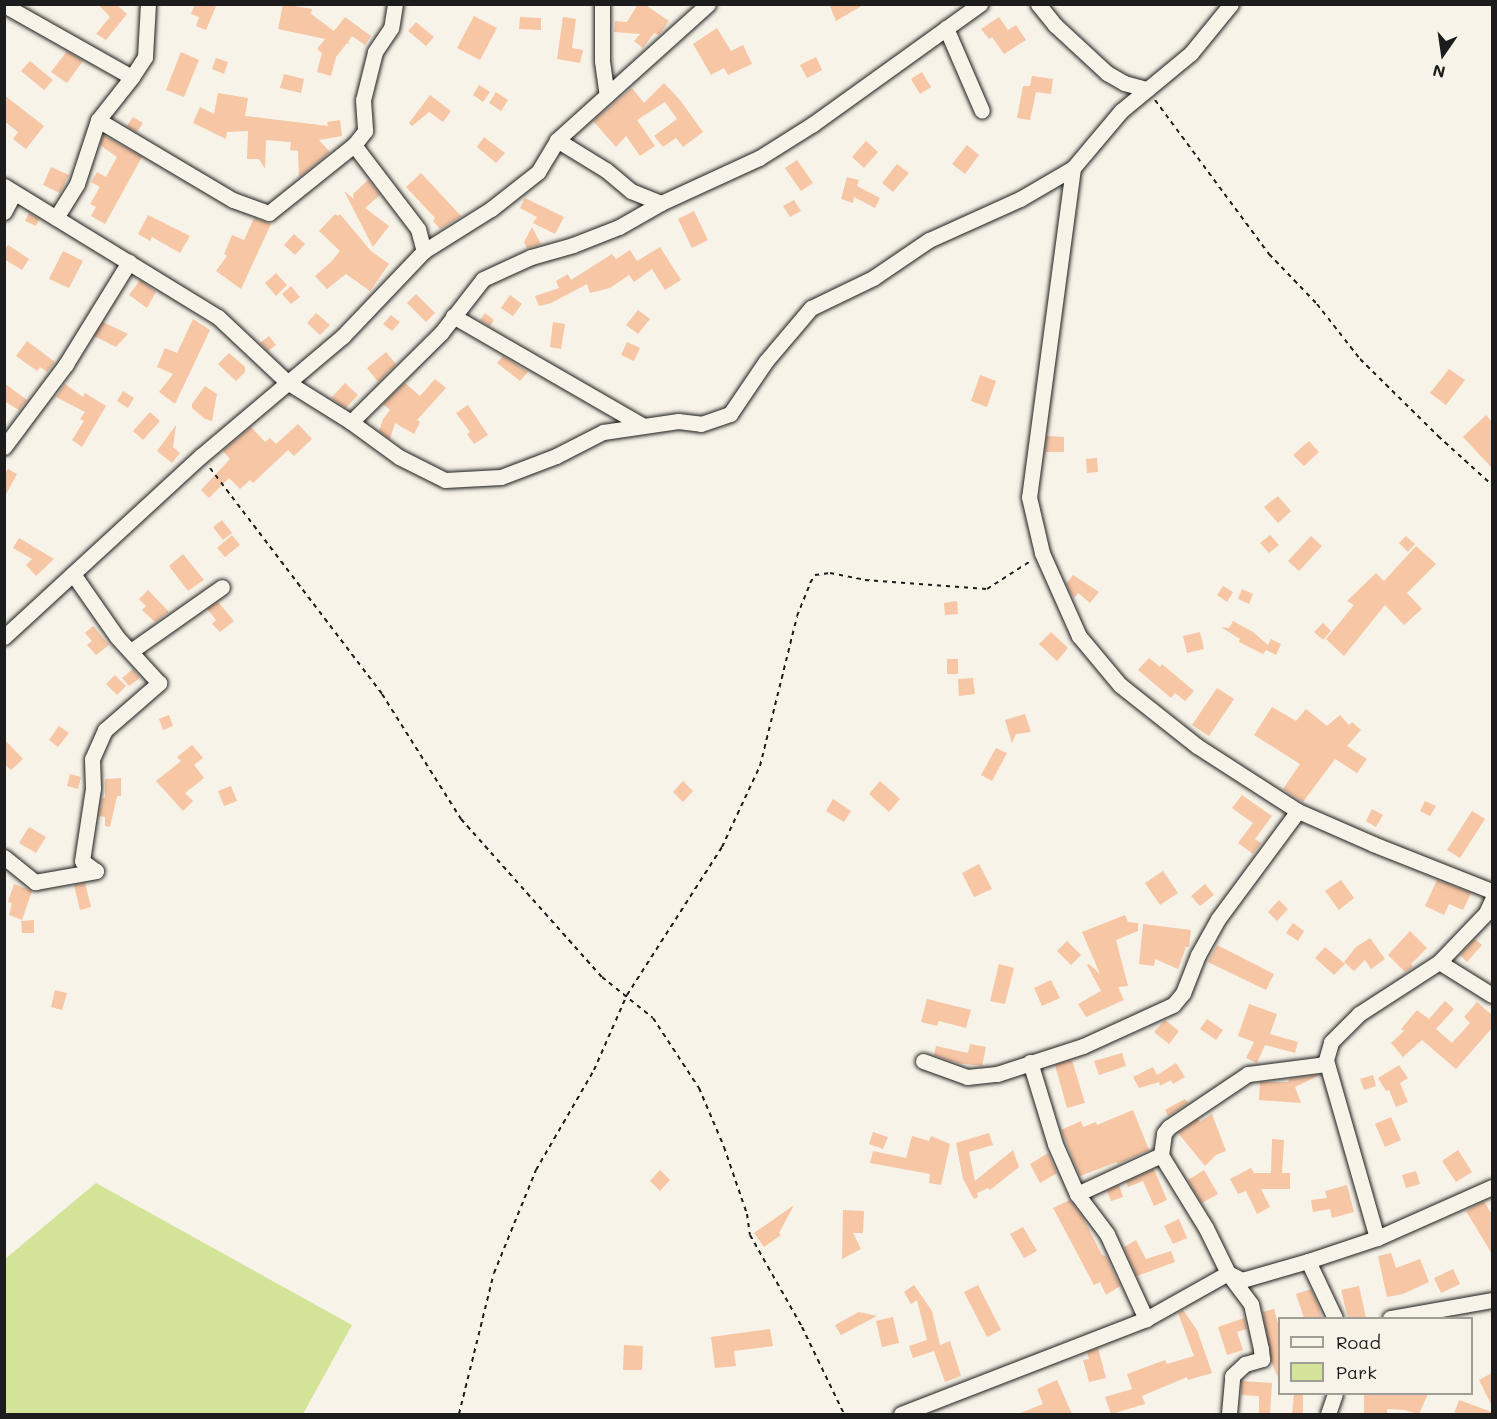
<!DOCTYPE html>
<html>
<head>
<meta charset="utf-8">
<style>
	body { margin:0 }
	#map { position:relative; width:1497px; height:1419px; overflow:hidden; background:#f7f3e8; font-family:Mali,sans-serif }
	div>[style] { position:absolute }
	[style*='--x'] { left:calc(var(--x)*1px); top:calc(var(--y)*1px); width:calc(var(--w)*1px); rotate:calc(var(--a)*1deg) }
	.green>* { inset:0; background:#d3e498 }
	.building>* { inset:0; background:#f6c6a5 }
	.path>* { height:2px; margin-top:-1px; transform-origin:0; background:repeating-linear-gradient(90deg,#1c1c1c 0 4.5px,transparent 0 9px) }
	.roads { filter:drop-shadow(0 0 2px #1c1c1c) drop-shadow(0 0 2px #1c1c1c) }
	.minor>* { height:15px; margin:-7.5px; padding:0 7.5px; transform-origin:7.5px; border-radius:7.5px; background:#f7f3e8 }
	span { translate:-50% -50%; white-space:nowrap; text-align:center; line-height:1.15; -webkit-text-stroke:5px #f7f3e8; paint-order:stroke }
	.frame { position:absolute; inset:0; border:6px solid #1c1c1c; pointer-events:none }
	.legend { position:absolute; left:1278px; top:1317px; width:195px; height:78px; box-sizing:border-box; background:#f7f3e8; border:2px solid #9f9d96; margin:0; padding:8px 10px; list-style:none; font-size:18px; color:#1c1c1c }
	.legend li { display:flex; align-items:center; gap:12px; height:30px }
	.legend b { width:30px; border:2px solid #9f9d96 }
	.north { position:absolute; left:1413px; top:24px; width:60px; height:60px; -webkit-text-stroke:4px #f7f3e8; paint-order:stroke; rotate:193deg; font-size:16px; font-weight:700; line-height:24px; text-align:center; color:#1c1c1c }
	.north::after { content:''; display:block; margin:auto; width:21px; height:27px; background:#1c1c1c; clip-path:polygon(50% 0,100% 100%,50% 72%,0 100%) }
</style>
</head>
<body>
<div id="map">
	<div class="green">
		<div style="clip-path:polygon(96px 1183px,352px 1325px,303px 1414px,5px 1414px,5px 1259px)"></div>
	</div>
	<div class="building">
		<div style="clip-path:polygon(98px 4px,116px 4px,127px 14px,106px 40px,96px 34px,110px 17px)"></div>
		<div style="clip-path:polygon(195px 4px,217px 4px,206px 30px,196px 26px,199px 17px,191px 14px)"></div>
		<div style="clip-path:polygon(283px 4px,312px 9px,311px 14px,334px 31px,345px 17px,371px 36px,365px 45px,352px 36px,348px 42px,351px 44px,347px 43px,336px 57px,331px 76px,317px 72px,322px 53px,317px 49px,325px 39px,278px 29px)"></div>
		<div style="clip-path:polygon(638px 4px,644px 4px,669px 21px,659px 35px,654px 33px,643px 48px,634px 41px,640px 34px,614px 32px,615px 21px,627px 22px)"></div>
		<div style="clip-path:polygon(829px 4px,865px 4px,836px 21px)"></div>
		<div style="clip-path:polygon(474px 16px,497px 28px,480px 60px,457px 48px)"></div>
		<div style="clip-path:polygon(520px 17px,541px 18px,541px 30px,519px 29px)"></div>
		<div style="clip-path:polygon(563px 17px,576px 19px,572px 48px,583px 50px,580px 63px,557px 59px)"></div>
		<div style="clip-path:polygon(999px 17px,1008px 30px,1016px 25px,1026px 40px,1004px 54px,992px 37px,989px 39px,981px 29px)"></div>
		<div style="clip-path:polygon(416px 22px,434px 37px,426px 46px,408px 31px)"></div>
		<div style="clip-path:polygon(717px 28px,731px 51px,743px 45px,752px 64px,728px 75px,724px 68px,711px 75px,693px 44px)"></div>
		<div style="clip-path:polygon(67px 51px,83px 61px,67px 83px,51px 72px)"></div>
		<div style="clip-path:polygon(181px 52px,199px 60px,184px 97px,166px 90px)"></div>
		<div style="clip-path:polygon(816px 57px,822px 70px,807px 78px,800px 65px)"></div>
		<div style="clip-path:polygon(216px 58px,228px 62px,224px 74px,212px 69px)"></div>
		<div style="clip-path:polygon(30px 61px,53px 80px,44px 90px,21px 71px)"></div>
		<div style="clip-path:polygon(922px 72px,931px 87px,920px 94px,911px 79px)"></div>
		<div style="clip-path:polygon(284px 74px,304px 79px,301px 93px,280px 88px)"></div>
		<div style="clip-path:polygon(1032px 76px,1053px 79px,1051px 94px,1036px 92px,1030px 120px,1017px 118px,1023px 86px,1030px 86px)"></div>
		<div style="clip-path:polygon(664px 83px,680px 100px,703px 132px,683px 147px,676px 138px,663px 147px,654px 136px,677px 119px,665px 102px,637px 120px,655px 146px,640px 156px,626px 136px,616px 147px,593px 121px,632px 88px,644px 103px)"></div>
		<div style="clip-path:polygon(479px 85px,490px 92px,483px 102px,473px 95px)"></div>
		<div style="clip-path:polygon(496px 92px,508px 100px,501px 111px,489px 103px)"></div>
		<div style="clip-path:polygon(218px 93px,248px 98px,245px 116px,328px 126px,327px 122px,340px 120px,342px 136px,319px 140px,330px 152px,299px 177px,298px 151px,290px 150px,291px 142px,266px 140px,265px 169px,259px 159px,247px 159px,248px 131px,227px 132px,226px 139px,193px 123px,200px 107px,214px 114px)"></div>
		<div style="clip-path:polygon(4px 95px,44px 126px,26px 149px,13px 139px,18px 132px,4px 121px)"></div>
		<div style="clip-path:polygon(430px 95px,451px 111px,443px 122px,429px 112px,412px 126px,409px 123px)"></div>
		<div style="clip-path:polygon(133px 117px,143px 123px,137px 132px,127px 126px)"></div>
		<div style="clip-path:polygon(103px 135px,142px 157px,105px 224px,91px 216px,96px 207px,90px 204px,100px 187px,91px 182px,97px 172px,106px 177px,117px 157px,100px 145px)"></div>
		<div style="clip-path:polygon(484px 137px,505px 153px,496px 163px,477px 147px)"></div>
		<div style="clip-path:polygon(866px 141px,878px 152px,864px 168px,852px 157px)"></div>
		<div style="clip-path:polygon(967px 145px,979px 155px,965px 174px,952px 164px)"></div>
		<div style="clip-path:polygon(797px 160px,813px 183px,801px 191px,785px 168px)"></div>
		<div style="clip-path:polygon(897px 164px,909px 173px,893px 192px,882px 183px)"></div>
		<div style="clip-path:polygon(51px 167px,69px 175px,60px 193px,43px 185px)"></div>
		<div style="clip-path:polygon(421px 173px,461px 216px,440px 229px,433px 221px,435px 218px,406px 187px)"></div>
		<div style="clip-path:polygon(847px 177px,859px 180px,857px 186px,880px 198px,875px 208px,854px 197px,853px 203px,841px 199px)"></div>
		<div style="clip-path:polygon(368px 180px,380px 195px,365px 208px,389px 226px,373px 247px,344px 191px,354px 199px,353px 194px)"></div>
		<div style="clip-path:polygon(525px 198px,564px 217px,555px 234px,533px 223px,537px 217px,520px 208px)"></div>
		<div style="clip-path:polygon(794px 200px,801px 211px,790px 217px,783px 206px)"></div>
		<div style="clip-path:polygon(694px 211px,708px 240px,692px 248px,678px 219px)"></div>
		<div style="clip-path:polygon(29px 213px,39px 219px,36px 226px,25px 221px)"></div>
		<div style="clip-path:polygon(335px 214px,338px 216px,340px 214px,371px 251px,389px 264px,370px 291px,346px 274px,327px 289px,315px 276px,331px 262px,340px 251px,319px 231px)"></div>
		<div style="clip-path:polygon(148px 215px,190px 236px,180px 253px,152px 237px,150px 241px,138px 234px)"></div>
		<div style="clip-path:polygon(254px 218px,271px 224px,241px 289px,216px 271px,227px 256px,224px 254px,232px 235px,244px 240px)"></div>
		<div style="clip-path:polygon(532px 227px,541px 244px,527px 248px,524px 242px)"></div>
		<div style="clip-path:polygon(294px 234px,305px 244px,295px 255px,284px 245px)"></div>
		<div style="clip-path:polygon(8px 245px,29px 259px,22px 270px,4px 259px,4px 251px)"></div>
		<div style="clip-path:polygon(660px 247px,681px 280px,665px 290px,652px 269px,634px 282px,629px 275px,610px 288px,590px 293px,587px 284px,551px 303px,539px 306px,535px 296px,559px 288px,556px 281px,568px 274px,571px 280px,612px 254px,616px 259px,630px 250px,637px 261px)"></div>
		<div style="clip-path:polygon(63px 251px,83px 261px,69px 288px,49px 279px)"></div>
		<div style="clip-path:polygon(276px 273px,287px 285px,276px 296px,265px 283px)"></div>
		<div style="clip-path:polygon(140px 280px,156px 292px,147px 308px,129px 295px)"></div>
		<div style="clip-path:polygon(291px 286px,300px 297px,291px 304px,282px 294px)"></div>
		<div style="clip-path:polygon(416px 294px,435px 313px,426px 322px,407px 303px)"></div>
		<div style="clip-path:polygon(510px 295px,522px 304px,513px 316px,501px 308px)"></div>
		<div style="clip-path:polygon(638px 310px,650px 319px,638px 334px,626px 325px)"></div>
		<div style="clip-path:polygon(316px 313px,330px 325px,320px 335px,307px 323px)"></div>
		<div style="clip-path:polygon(485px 313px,494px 320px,490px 326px,480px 320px)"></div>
		<div style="clip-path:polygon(391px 315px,400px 322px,392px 331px,383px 324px)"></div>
		<div style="clip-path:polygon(193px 319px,210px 330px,175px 404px,159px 392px,173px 374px,157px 367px,165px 348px,177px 353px)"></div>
		<div style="clip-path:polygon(103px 322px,128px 334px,116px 347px,94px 336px)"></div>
		<div style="clip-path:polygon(553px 322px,565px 324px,561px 349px,550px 347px)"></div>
		<div style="clip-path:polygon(269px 336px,276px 345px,268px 351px,260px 343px)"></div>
		<div style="clip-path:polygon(27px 341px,55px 362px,47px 372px,40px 367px,37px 371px,16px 356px)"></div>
		<div style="clip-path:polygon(627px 342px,640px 348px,634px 361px,621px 355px)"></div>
		<div style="clip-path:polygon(386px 352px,396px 364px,378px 382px,367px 368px)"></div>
		<div style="clip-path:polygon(229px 353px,245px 367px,245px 372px,236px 381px,218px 364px)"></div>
		<div style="clip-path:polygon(503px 356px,528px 372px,520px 381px,497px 363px)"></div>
		<div style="clip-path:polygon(1449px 369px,1465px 380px,1446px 405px,1430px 393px)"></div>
		<div style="clip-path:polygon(980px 375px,996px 381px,987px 407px,971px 401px)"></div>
		<div style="clip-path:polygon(435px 379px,446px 388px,417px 420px,420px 422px,414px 434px,395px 423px,390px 439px,379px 431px,383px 419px,390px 410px,383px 404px,405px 383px,420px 396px)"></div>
		<div style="clip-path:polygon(4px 383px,27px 400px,19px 410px,4px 401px)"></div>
		<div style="clip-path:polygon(345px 383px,358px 395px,346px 408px,331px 398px)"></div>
		<div style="clip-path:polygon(65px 384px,83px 397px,85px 393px,106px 406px,82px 447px,72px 440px,84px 421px,80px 419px,85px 412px,56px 397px)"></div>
		<div style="clip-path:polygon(205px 386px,217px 394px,212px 421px,205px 419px,192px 408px,192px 404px)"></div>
		<div style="clip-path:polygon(123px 391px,134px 398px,128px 408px,117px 401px)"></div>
		<div style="clip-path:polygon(468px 405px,488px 435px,474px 444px,467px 434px,470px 432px,456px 413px)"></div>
		<div style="clip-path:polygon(150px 412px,160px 421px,143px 440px,133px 431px)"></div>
		<div style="clip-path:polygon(1486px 415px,1492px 422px,1492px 468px,1463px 437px)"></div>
		<div style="clip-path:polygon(298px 424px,312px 439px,294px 456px,288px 450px,253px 483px,250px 480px,240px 489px,229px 478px,209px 498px,201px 490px,230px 459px,223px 451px,251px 427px,265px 442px,270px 438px,276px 444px)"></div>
		<div style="clip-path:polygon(176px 425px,173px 447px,180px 453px,172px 463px,157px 451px)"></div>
		<div style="clip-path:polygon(1047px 436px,1064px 437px,1064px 452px,1045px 452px)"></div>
		<div style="clip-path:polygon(1309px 441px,1319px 452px,1304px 466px,1293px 455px)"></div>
		<div style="clip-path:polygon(1097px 458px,1098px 472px,1087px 473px,1086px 459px)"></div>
		<div style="clip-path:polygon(8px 469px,17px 474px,4px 498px,4px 475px)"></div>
		<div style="clip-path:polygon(1278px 496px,1291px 511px,1278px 523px,1264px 507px)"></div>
		<div style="clip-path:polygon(222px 520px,232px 533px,223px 540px,213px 527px)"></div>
		<div style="clip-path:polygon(232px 535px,240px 545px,225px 557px,217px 548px)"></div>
		<div style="clip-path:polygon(1270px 535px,1279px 545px,1269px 553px,1260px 543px)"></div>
		<div style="clip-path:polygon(1311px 536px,1322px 546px,1299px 571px,1288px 561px)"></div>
		<div style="clip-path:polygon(1406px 536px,1415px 544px,1408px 552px,1399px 543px)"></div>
		<div style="clip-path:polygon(19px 538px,54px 559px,36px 576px,26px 565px,32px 559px,13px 548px)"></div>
		<div style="clip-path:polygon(1416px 546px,1436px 564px,1407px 593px,1422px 609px,1404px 625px,1385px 605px,1344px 656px,1326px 639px,1354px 605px,1347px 601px,1376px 573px,1384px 581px)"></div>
		<div style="clip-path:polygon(183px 554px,204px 580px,188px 591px,169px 566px)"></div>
		<div style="clip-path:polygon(1073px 575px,1099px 592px,1090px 603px,1078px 593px,1074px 598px,1072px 595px,1066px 584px)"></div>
		<div style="clip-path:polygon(1223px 586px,1233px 592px,1227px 602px,1217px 595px)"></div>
		<div style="clip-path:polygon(1242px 589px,1253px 594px,1249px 604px,1238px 599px)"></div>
		<div style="clip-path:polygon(148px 590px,169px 612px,155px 622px,142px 610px,146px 606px,139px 599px)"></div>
		<div style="clip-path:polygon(957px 601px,958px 614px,945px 615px,944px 603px)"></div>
		<div style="clip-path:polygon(218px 602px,234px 621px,220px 632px,212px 624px,216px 620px,207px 609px)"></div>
		<div style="clip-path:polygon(1233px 621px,1253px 632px,1268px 645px,1271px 639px,1281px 644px,1276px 655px,1266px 650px,1263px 654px,1239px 642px,1240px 639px,1221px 627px,1229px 628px)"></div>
		<div style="clip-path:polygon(1323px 623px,1331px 631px,1323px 640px,1314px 632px)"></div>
		<div style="clip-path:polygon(93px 626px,109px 645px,96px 655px,87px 645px,92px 641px,85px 633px)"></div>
		<div style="clip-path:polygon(1051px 632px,1068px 648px,1057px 661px,1039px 644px)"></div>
		<div style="clip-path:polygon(1200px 632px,1204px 649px,1187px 653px,1183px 636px)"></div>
		<div style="clip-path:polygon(1149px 658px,1160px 667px,1162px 664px,1194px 691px,1185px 701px,1175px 693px,1171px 698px,1138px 670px)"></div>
		<div style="clip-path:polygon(947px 659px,958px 659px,958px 674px,947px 674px)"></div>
		<div style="clip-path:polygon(133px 669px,140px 678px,129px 686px,122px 678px)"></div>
		<div style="clip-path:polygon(115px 675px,126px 686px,117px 695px,106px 684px)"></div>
		<div style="clip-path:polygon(973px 678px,975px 694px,959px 696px,958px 679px)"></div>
		<div style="clip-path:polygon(1217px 688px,1234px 699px,1209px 736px,1192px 725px)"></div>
		<div style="clip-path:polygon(1272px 707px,1296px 721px,1306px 709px,1327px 726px,1340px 715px,1349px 725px,1352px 722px,1361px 730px,1347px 746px,1367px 759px,1357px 773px,1335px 759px,1303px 802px,1283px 789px,1300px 764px,1254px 735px)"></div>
		<div style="clip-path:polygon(1025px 714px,1031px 732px,1016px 734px,1012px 743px,1005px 720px)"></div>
		<div style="clip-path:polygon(169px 715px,173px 726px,163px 730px,159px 719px)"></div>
		<div style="clip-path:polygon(59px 726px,69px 733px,58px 747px,49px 740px)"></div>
		<div style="clip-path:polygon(4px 739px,23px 759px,11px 770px,4px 764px)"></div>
		<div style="clip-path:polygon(192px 745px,203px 758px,194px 765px,204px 778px,185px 793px,193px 801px,183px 811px,156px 781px,181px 761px,177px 757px)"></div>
		<div style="clip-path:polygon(996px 748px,1007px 753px,992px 781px,981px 775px)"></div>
		<div style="clip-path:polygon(70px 774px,81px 777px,78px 789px,67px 786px)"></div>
		<div style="clip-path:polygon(121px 778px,121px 796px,117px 796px,110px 827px,105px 826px,105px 817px,99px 816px,102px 798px,105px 798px,105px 779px)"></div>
		<div style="clip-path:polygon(683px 781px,693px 791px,683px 802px,673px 792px)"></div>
		<div style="clip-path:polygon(880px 781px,900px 799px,889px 812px,869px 794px)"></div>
		<div style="clip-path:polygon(231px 786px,237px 801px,224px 806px,218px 791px)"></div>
		<div style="clip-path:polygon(1242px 795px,1272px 816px,1255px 839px,1261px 843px,1253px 854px,1238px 843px,1253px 823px,1232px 808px)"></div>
		<div style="clip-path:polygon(833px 799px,851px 811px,844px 822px,826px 811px)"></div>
		<div style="clip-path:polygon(1425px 801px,1436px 806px,1430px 816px,1420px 811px)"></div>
		<div style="clip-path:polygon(1372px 809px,1383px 815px,1376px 827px,1366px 821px)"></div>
		<div style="clip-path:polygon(1472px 811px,1485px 819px,1460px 858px,1447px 850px)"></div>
		<div style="clip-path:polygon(29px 827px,46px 837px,36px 853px,19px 843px)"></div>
		<div style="clip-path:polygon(979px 864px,992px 889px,974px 897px,962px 873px)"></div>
		<div style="clip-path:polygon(1163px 871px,1178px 893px,1160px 905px,1145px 883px)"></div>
		<div style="clip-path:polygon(1341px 880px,1354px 898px,1339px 910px,1325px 891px)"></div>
		<div style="clip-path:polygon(1437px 880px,1471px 893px,1463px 910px,1449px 904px,1444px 915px,1425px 906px)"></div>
		<div style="clip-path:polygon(85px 883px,91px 907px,80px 910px,74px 885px)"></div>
		<div style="clip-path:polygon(14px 884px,32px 891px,22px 920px,9px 915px,12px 903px,8px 902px)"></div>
		<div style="clip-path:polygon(1205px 884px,1214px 895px,1200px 906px,1191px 896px)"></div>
		<div style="clip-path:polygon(1279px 900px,1288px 909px,1277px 921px,1268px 912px)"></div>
		<div style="clip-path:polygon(1125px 915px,1128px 922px,1138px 923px,1138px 931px,1116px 940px,1128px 986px,1118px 987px,1124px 1000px,1086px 1017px,1078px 1004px,1101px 991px,1087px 965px,1089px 964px,1100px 974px,1082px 932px)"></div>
		<div style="clip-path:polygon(34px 920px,34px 933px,22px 933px,21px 921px)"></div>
		<div style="clip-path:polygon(1293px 923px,1304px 931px,1298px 941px,1286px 933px)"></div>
		<div style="clip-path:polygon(1143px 924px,1191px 930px,1189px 947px,1186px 947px,1178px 969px,1155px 959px,1154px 966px,1139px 964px)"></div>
		<div style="clip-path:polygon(1410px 931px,1427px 948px,1411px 964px,1413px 967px,1405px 972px,1388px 955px)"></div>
		<div style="clip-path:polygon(1370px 938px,1385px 959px,1371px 969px,1365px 960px,1354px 971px,1344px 962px,1356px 947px)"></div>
		<div style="clip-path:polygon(1475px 939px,1482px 945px,1467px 962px,1460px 955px)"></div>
		<div style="clip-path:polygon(1067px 941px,1081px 955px,1071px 965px,1057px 951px)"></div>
		<div style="clip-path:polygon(1217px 945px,1274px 974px,1266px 990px,1208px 962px)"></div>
		<div style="clip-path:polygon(1325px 947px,1345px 964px,1334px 975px,1315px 958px)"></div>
		<div style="clip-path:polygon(999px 964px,1014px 968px,1005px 1004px,990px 1001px)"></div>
		<div style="clip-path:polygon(1051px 980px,1060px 998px,1042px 1006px,1034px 988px)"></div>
		<div style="clip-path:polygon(55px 990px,67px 993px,62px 1010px,51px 1007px)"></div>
		<div style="clip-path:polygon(927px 999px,971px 1010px,966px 1028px,939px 1021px,937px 1026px,921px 1022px)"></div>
		<div style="clip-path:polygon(1445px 1001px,1454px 1009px,1436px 1029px,1452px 1043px,1470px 1023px,1464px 1017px,1477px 1002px,1492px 1015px,1492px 1028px,1456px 1069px,1422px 1040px,1403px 1057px,1391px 1043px,1404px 1031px,1401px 1029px,1417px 1010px,1429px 1019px)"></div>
		<div style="clip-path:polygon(1249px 1004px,1277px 1014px,1270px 1034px,1298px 1042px,1295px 1053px,1265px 1045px,1257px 1063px,1246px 1058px,1254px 1042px,1238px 1036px)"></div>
		<div style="clip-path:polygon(1207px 1019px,1223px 1030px,1216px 1040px,1200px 1029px)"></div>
		<div style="clip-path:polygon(1165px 1020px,1179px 1031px,1169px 1044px,1154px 1032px)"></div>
		<div style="clip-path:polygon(970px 1044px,986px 1047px,982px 1066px,957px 1063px,934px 1055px,936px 1046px,968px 1053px)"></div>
		<div style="clip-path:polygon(1122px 1053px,1126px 1066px,1099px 1075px,1094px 1061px)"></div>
		<div style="clip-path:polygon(1072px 1060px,1085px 1103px,1067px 1108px,1055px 1065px)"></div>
		<div style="clip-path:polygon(1176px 1063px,1185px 1077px,1173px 1084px,1171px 1080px,1160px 1086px,1159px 1082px,1139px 1088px,1133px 1077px,1153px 1067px,1157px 1075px)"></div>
		<div style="clip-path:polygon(1399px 1065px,1408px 1078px,1400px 1083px,1408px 1102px,1396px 1107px,1389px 1090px,1386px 1091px,1378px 1078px)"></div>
		<div style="clip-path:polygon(1320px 1075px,1295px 1087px,1301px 1103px,1259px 1100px,1260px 1082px,1288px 1082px,1289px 1079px)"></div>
		<div style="clip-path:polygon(1373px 1075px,1376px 1086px,1364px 1090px,1360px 1079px)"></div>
		<div style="clip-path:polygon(1185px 1099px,1188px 1103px,1168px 1116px,1165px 1110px)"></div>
		<div style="clip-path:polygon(1133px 1110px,1149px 1150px,1118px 1164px,1117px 1162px,1080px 1176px,1061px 1130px,1081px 1121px,1083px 1127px,1096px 1122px,1097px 1125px)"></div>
		<div style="clip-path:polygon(1212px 1114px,1226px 1151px,1216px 1155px,1205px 1166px,1178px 1133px,1198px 1119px,1200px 1122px)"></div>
		<div style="clip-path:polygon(1391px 1117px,1401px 1140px,1385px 1147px,1375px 1124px)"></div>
		<div style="clip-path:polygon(873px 1132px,888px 1137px,883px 1149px,869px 1144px)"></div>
		<div style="clip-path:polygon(989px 1133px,993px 1145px,969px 1152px,975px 1181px,1013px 1150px,1019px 1167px,990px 1190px,988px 1188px,977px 1193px,978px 1197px,974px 1199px,963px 1179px,956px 1143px)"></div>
		<div style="clip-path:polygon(912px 1136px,929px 1141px,931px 1136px,950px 1144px,941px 1185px,929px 1183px,930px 1174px,870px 1163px,873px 1151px,906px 1158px)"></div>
		<div style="clip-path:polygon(1272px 1139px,1284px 1140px,1282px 1173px,1290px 1173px,1290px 1189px,1261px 1189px,1270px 1207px,1257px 1214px,1246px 1191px,1238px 1194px,1230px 1179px,1251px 1168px,1254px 1173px,1271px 1173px)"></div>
		<div style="clip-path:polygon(1458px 1150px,1472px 1172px,1456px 1182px,1442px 1161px)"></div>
		<div style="clip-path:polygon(1048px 1153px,1057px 1173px,1040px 1183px,1030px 1164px)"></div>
		<div style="clip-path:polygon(1154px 1169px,1167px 1200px,1154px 1206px,1143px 1181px,1128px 1187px,1126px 1182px)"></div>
		<div style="clip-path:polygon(660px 1170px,670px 1180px,660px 1191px,650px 1181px)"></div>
		<div style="clip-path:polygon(1204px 1170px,1218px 1194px,1202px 1203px,1188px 1180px)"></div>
		<div style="clip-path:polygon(1416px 1171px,1420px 1184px,1406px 1188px,1402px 1175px)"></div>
		<div style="clip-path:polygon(1119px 1185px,1123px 1197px,1111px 1201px,1107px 1191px)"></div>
		<div style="clip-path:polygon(1347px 1185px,1354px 1212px,1332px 1218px,1330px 1209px,1313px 1212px,1311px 1200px,1327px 1198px,1325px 1191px)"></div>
		<div style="clip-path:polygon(1070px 1200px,1083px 1218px,1102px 1255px,1106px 1256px,1120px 1286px,1106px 1295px,1100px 1282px,1094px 1285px,1053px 1208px)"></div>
		<div style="clip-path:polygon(1484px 1201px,1492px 1215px,1492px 1254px,1466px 1211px)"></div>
		<div style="clip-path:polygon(794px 1205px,779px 1233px,781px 1235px,764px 1247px,754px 1233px)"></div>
		<div style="clip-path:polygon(843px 1210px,864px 1211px,863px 1233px,853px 1233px,861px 1249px,842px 1259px)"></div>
		<div style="clip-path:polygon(1179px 1219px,1187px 1238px,1173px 1244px,1164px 1226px)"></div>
		<div style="clip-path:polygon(1023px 1227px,1037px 1251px,1024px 1258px,1010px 1234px)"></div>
		<div style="clip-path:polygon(1136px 1240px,1146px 1259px,1171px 1251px,1175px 1262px,1137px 1276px,1124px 1247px)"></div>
		<div style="clip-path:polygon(1391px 1253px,1396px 1268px,1420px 1259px,1429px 1282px,1403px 1294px,1387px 1297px,1378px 1256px)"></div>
		<div style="clip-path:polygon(1453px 1269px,1460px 1284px,1441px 1293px,1434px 1278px)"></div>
		<div style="clip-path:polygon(914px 1285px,932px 1311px,940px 1345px,950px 1341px,961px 1376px,945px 1382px,934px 1351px,913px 1358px,909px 1346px,927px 1340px,917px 1300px,911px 1304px,904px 1292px)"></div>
		<div style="clip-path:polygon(978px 1285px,1001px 1330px,987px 1337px,964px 1292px)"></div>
		<div style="clip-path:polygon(1359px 1286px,1366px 1318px,1348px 1318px,1341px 1290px)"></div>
		<div style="clip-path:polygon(1311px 1289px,1318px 1305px,1322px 1318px,1304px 1318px,1296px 1294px)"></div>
		<div style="clip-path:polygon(1274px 1309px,1280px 1330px,1279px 1380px,1271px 1361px,1263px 1312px)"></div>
		<div style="clip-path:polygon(1183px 1310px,1197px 1330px,1212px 1373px,1188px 1380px,1187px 1377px,1142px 1396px,1145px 1404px,1111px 1414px,1105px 1397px,1132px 1389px,1127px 1374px,1165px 1360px,1167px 1364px,1194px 1356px,1178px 1313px)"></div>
		<div style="clip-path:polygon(859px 1312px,877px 1316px,841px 1335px,835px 1325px)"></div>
		<div style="clip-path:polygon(893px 1317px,899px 1343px,882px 1347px,876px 1321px)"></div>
		<div style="clip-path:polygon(1244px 1318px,1247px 1329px,1237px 1332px,1243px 1350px,1227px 1355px,1218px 1327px)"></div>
		<div style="clip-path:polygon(770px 1329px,773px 1346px,734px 1351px,736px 1366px,715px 1368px,711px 1337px)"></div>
		<div style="clip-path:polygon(624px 1345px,643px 1346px,642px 1370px,623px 1370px)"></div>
		<div style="clip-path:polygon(1098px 1348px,1106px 1378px,1089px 1382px,1083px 1360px,1089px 1359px,1087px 1352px)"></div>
		<div style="clip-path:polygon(1492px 1373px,1492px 1406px,1479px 1380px)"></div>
		<div style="clip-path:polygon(1057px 1380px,1072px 1414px,1018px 1414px,1043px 1404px,1037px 1389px)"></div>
		<div style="clip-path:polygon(1241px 1381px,1272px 1383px,1270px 1414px,1259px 1414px,1259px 1396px,1241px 1395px)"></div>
		<div style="clip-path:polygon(1294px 1394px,1303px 1394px,1303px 1414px,1292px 1414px)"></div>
		<div style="clip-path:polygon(1364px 1394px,1428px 1394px,1419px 1414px,1404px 1410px,1387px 1409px,1387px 1414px,1364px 1414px)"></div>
		<div style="clip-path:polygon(1459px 1400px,1492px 1412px,1492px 1414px,1454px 1414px)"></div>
	</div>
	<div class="path">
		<div style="--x:1155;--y:100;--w:192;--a:53.5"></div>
		<div style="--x:1269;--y:254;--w:69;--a:46.2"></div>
		<div style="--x:1317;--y:304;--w:70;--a:52"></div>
		<div style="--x:1360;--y:359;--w:110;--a:44.6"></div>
		<div style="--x:1438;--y:436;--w:73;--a:42.2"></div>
		<div style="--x:210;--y:468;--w:284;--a:52.7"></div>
		<div style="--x:382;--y:694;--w:148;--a:57.7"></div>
		<div style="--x:461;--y:819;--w:212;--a:48.3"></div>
		<div style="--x:602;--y:977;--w:65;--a:38.8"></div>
		<div style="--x:653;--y:1018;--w:84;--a:56.7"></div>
		<div style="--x:699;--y:1088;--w:64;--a:67"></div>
		<div style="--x:724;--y:1147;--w:71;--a:71.1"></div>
		<div style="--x:747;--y:1214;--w:21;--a:82"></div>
		<div style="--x:750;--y:1235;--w:106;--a:60.5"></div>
		<div style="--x:802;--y:1327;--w:97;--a:64.2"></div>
		<div style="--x:459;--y:1414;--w:145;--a:-76.1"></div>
		<div style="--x:494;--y:1273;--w:111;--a:-67.8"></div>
		<div style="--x:536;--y:1170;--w:116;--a:-59.9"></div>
		<div style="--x:594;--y:1070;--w:82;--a:-66.3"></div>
		<div style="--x:627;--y:995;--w:176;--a:-57.3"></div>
		<div style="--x:722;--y:847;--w:89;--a:-64.9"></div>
		<div style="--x:760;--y:766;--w:154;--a:-76.1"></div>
		<div style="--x:797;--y:616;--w:35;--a:-68"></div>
		<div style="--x:810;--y:583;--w:9;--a:-58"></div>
		<div style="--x:815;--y:575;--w:15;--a:-8"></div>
		<div style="--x:830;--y:573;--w:36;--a:11"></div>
		<div style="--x:865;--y:580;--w:122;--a:4.2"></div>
		<div style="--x:987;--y:589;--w:50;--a:-32.7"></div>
	</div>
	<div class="roads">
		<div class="minor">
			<div style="--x:395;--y:4;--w:24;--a:99"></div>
			<div style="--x:391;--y:28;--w:29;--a:124"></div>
			<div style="--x:375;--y:52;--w:49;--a:104"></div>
			<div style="--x:363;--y:100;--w:31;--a:86"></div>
			<div style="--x:365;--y:131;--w:18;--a:128"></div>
			<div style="--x:354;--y:145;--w:106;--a:52.7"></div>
			<div style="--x:418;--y:229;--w:23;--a:75"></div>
			<div style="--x:602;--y:4;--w:57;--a:90"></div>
			<div style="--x:602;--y:61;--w:34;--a:82"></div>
			<div style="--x:1038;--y:4;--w:27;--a:51"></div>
			<div style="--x:1055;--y:25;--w:71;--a:42.7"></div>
			<div style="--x:1107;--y:73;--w:20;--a:30"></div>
			<div style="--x:1124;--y:83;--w:24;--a:15"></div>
			<div style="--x:4;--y:5;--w:147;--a:29.4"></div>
			<div style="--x:132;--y:77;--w:55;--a:128.3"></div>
			<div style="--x:98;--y:120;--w:67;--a:108.2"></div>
			<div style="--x:77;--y:184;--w:40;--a:122"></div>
			<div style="--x:946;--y:28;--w:90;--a:66.6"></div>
			<div style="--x:132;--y:77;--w:24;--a:-57"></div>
			<div style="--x:145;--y:57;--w:53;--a:-86.8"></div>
			<div style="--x:98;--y:120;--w:157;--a:30.7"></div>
			<div style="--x:233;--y:200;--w:38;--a:20"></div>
			<div style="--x:269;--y:213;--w:109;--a:-38.7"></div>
			<div style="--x:557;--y:140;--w:57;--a:31.5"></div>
			<div style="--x:606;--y:170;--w:33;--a:40"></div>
			<div style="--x:631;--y:191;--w:32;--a:22"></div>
			<div style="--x:661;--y:203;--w:108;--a:-24.7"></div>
			<div style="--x:759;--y:158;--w:64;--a:-32.2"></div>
			<div style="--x:813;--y:124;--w:206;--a:-35.7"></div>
			<div style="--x:1073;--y:168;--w:332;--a:97.6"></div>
			<div style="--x:1029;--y:497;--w:57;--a:76.9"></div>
			<div style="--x:1042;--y:553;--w:91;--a:66"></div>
			<div style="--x:1079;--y:636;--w:64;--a:50.1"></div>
			<div style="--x:1120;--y:685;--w:98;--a:38.4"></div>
			<div style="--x:1197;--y:746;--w:120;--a:32.8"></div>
			<div style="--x:1298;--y:811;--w:82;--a:23.7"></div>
			<div style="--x:1373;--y:844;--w:128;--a:21.6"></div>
			<div style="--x:4;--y:186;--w:251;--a:31.5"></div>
			<div style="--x:218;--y:317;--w:95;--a:43.3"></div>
			<div style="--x:287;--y:382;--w:75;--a:32"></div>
			<div style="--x:351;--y:422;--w:59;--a:36.1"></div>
			<div style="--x:399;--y:457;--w:51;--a:26.6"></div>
			<div style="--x:445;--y:480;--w:56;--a:-3.1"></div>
			<div style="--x:501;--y:477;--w:59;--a:-20.9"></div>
			<div style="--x:556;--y:456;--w:53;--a:-27.1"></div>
			<div style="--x:603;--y:432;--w:76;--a:-8.3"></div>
			<div style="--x:678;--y:421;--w:23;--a:7"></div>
			<div style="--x:701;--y:424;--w:31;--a:-19"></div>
			<div style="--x:730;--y:414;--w:64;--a:-55.8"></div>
			<div style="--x:766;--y:361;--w:70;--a:-49.7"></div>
			<div style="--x:811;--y:308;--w:69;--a:-25.8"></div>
			<div style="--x:873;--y:278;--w:68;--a:-34.2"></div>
			<div style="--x:929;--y:240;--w:100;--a:-24.3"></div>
			<div style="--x:1020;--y:199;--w:61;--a:-30.3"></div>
			<div style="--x:1073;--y:168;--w:75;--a:-49.9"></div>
			<div style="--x:1121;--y:111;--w:91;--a:-39.6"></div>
			<div style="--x:1191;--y:53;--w:63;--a:-50.8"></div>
			<div style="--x:4;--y:212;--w:21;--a:-62"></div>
			<div style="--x:453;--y:316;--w:218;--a:30"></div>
			<div style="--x:351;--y:422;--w:127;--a:-44.7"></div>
			<div style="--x:441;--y:333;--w:68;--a:-52.1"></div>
			<div style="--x:483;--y:279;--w:53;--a:-24.6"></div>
			<div style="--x:531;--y:257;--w:44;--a:-15.9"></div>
			<div style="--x:573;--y:245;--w:49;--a:-21.4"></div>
			<div style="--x:619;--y:227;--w:48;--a:-29.7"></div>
			<div style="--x:4;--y:447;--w:104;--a:-53.2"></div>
			<div style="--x:66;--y:364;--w:120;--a:-58.3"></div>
			<div style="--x:4;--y:637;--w:268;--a:-42.6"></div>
			<div style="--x:201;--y:456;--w:185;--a:-40.2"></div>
			<div style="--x:342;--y:337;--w:119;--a:-46.4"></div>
			<div style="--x:424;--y:251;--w:79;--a:-32.1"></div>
			<div style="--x:491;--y:209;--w:60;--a:-38.2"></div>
			<div style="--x:538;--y:172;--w:37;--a:-59"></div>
			<div style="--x:557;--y:140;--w:203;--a:-42"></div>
			<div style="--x:131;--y:651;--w:111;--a:-35.1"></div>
			<div style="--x:4;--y:857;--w:40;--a:39"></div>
			<div style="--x:35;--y:882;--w:62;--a:-10.2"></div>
			<div style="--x:96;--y:871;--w:17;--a:-144"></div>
			<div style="--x:82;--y:861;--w:74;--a:-81.4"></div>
			<div style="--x:93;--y:788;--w:29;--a:-92"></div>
			<div style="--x:92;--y:759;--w:32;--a:-66"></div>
			<div style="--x:105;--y:730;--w:72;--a:-41"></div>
			<div style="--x:159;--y:683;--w:62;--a:-132.4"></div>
			<div style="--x:117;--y:637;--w:77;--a:-124.9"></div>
			<div style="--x:1492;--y:900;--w:14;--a:115"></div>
			<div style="--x:1486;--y:913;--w:68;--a:133.8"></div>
			<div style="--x:1439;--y:962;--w:62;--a:31.9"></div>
			<div style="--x:923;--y:1061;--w:47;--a:20"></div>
			<div style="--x:967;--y:1077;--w:30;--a:-6"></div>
			<div style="--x:997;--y:1074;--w:90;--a:-18"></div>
			<div style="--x:1083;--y:1046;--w:99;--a:-24.5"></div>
			<div style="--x:1173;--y:1005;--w:16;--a:-50"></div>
			<div style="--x:1183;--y:993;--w:41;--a:-68.5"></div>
			<div style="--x:1198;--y:955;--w:41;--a:-60.9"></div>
			<div style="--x:1218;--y:919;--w:134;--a:-53.5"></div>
			<div style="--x:1030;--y:1062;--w:86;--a:73"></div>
			<div style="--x:1055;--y:1144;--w:55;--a:66.3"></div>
			<div style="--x:1077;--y:1194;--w:50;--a:53.1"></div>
			<div style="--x:1107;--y:1234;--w:94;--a:65.4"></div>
			<div style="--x:1077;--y:1194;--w:93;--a:-24.9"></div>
			<div style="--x:1377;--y:1238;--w:185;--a:-106"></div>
			<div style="--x:1326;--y:1060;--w:19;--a:-74"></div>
			<div style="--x:1331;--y:1042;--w:40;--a:-45"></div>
			<div style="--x:1359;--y:1014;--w:95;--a:-33"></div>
			<div style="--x:1308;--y:1261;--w:63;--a:64.7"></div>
			<div style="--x:1390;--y:1318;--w:104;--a:-10"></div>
			<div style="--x:901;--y:1414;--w:263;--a:-21.2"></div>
			<div style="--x:1146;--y:1319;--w:94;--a:-29.3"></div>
			<div style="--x:1228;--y:1273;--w:16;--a:27"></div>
			<div style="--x:1242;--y:1280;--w:69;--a:-16.1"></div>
			<div style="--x:1308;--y:1261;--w:73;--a:-18.4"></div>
			<div style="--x:1377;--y:1238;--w:126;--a:-23.9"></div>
			<div style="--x:1229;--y:1414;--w:38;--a:-85"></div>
			<div style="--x:1232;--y:1376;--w:18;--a:-43"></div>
			<div style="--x:1245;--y:1364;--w:18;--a:-16"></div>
			<div style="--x:1262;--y:1359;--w:10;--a:-96"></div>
			<div style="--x:1261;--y:1349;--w:46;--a:-102.5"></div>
			<div style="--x:1251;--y:1304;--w:39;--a:-127"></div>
			<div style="--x:1228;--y:1273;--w:50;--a:-116.1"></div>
			<div style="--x:1206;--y:1228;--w:86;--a:-121.7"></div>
			<div style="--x:1161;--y:1155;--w:22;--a:-82"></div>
			<div style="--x:1164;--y:1133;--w:8;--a:-50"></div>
			<div style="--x:1169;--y:1127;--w:95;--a:-33.9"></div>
			<div style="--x:1248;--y:1074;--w:79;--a:-7.3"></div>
			<div style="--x:1328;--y:1414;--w:21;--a:-71"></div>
		</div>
	</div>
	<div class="frame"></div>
	<ul class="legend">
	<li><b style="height:8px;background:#f7f3e8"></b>Road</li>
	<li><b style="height:16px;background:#d3e498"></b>Park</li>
	</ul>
	<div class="north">N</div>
</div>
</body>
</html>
